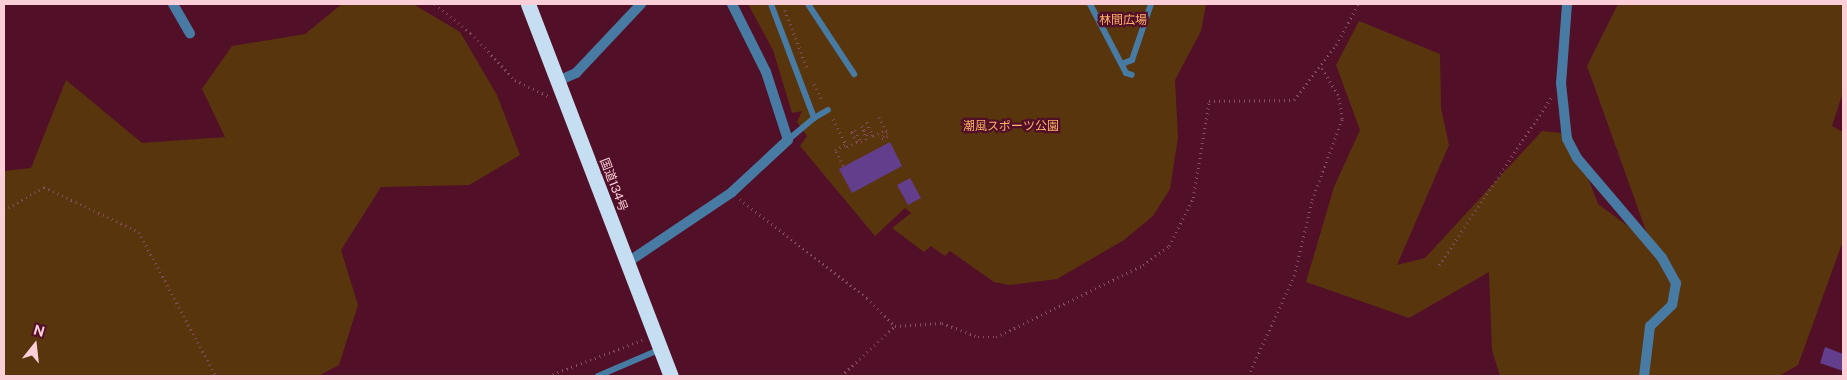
<!DOCTYPE html>
<html>
<head>
<meta charset="utf-8">
<style>
	body { margin:0 }
	#map { position:relative; width:1847px; height:380px; overflow:hidden; background:#520f28; font-family:"Public Sans","Noto Sans JP",sans-serif }
	div>[style] { position:absolute }
	[style*='--x'] { left:calc(var(--x)*1px); top:calc(var(--y)*1px); width:calc(var(--w)*1px); rotate:calc(var(--a)*1deg) }
	.green>* { inset:0; background:#59350e }
	.building>* { inset:0; background:#633e8c }
	.path>* { height:2.5px; margin-top:-1.25px; transform-origin:0; background:repeating-linear-gradient(90deg,#884d61 0 1px,transparent 0 5px) }
	.lane>* { height:6px; margin:-3px; padding:0 3px; transform-origin:3px; border-radius:3px; background:#477ba3 }
	.street>* { height:10px; margin:-5px; padding:0 5px; transform-origin:5px; border-radius:5px; background:#477ba3 }
	.highway>* { height:15px; margin:-7.5px; padding:0 7.5px; transform-origin:7.5px; border-radius:7.5px; background:#c6def2 }
	span { translate:-50% -50%; white-space:nowrap; text-align:center; line-height:1.15; -webkit-text-stroke:4.5px #520f28; paint-order:stroke }
	.park-label { font-size:12px; color:#feb26a }
	.street-label { font-size:12px; color:#facfd8 }
	.frame { position:absolute; inset:0; border:5px solid #facfd8; pointer-events:none }
	.north { position:absolute; left:10px; top:320px; width:50px; height:50px; -webkit-text-stroke:4px #520f28; paint-order:stroke; rotate:16deg; font-size:14px; font-weight:700; line-height:20px; text-align:center; color:#facfd8 }
	.north::after { content:''; display:block; margin:auto; width:18px; height:22px; background:#facfd8; clip-path:polygon(50% 0,100% 100%,50% 72%,0 100%) }
</style>
</head>
<body>
<div id="map">
	<div class="green">
		<div style="clip-path:polygon(342px 4px,413px 4px,460px 32px,497px 95px,520px 155px,469px 185px,381px 187px,341px 250px,358px 305px,339px 365px,318px 376px,4px 376px,4px 171px,31px 168px,66px 80px,142px 143px,225px 137px,202px 89px,232px 46px,305px 34px)"></div>
		<div style="clip-path:polygon(748px 4px,1206px 4px,1201px 31px,1175px 80px,1178px 137px,1170px 189px,1153px 216px,1124px 240px,1057px 279px,1009px 285px,994px 282px,950px 251px,945px 256px,931px 246px,924px 252px,892px 228px,911px 213px,905px 208px,875px 236px,800px 146px,807px 136px,797px 122px,802px 111px,792px 113px,773px 50px)"></div>
		<div style="clip-path:polygon(1618px 4px,1843px 4px,1843px 92px,1832px 126px,1843px 132px,1843px 241px,1798px 365px,1779px 376px,1500px 376px,1492px 350px,1489px 272px,1409px 318px,1306px 282px,1334px 187px,1360px 130px,1336px 65px,1359px 21px,1440px 54px,1441px 108px,1449px 145px,1397px 265px,1425px 258px,1542px 131px,1571px 134px,1598px 204px,1650px 242px,1587px 66px)"></div>
	</div>
	<div class="building">
		<div style="clip-path:polygon(890px 142px,902px 166px,852px 193px,839px 169px)"></div>
		<div style="clip-path:polygon(910px 178px,921px 198px,908px 205px,897px 185px)"></div>
		<div style="clip-path:polygon(1825px 347px,1843px 354px,1843px 371px,1820px 363px)"></div>
	</div>
	<div class="path">
		<div style="--x:435;--y:4;--w:46;--a:38.9"></div>
		<div style="--x:471;--y:33;--w:64;--a:46.9"></div>
		<div style="--x:515;--y:80;--w:37;--a:26"></div>
		<div style="--x:785;--y:10;--w:64;--a:69"></div>
		<div style="--x:814;--y:84;--w:20;--a:63"></div>
		<div style="--x:879;--y:117;--w:17;--a:62"></div>
		<div style="--x:887;--y:132;--w:9;--a:126"></div>
		<div style="--x:882;--y:139;--w:8;--a:-30"></div>
		<div style="--x:833;--y:119;--w:31;--a:63"></div>
		<div style="--x:847;--y:147;--w:11;--a:-27"></div>
		<div style="--x:857;--y:142;--w:12;--a:-121"></div>
		<div style="--x:851;--y:132;--w:4;--a:-27"></div>
		<div style="--x:867;--y:122;--w:15;--a:67"></div>
		<div style="--x:873;--y:136;--w:4;--a:153"></div>
		<div style="--x:862;--y:126;--w:14;--a:60"></div>
		<div style="--x:855;--y:130;--w:13;--a:63"></div>
		<div style="--x:861;--y:142;--w:5;--a:-22"></div>
		<div style="--x:866;--y:140;--w:15;--a:-106"></div>
		<div style="--x:873;--y:136;--w:13;--a:-27"></div>
		<div style="--x:843;--y:166;--w:18;--a:-117"></div>
		<div style="--x:835;--y:150;--w:13;--a:-29"></div>
		<div style="--x:740;--y:199;--w:161;--a:37.9"></div>
		<div style="--x:867;--y:298;--w:40;--a:45"></div>
		<div style="--x:4;--y:210;--w:46;--a:-29.9"></div>
		<div style="--x:44;--y:187;--w:105;--a:25.3"></div>
		<div style="--x:139;--y:232;--w:163;--a:61.9"></div>
		<div style="--x:1439;--y:265;--w:201;--a:-56.2"></div>
		<div style="--x:548;--y:376;--w:101;--a:-21"></div>
		<div style="--x:841;--y:376;--w:74;--a:-42.8"></div>
		<div style="--x:895;--y:326;--w:47;--a:-3.7"></div>
		<div style="--x:942;--y:323;--w:39;--a:21"></div>
		<div style="--x:978;--y:337;--w:18;--a:0"></div>
		<div style="--x:996;--y:337;--w:164;--a:-26.1"></div>
		<div style="--x:1143;--y:265;--w:32;--a:-36"></div>
		<div style="--x:1169;--y:246;--w:54;--a:-63.4"></div>
		<div style="--x:1193;--y:198;--w:98;--a:-80.6"></div>
		<div style="--x:1209;--y:101;--w:85;--a:-0.7"></div>
		<div style="--x:1294;--y:100;--w:69;--a:-52.6"></div>
		<div style="--x:1336;--y:45;--w:47;--a:-61.8"></div>
		<div style="--x:1248;--y:376;--w:110;--a:-65.3"></div>
		<div style="--x:1294;--y:276;--w:78;--a:-76.7"></div>
		<div style="--x:1312;--y:200;--w:86;--a:-69.7"></div>
		<div style="--x:1342;--y:119;--w:24;--a:-99"></div>
		<div style="--x:1338;--y:95;--w:32;--a:-122"></div>
	</div>
	<div class="lane">
		<div style="--x:771;--y:4;--w:122;--a:69.3"></div>
		<div style="--x:814;--y:118;--w:34;--a:140"></div>
		<div style="--x:808;--y:4;--w:84;--a:56.7"></div>
		<div style="--x:1090;--y:4;--w:78;--a:62.4"></div>
		<div style="--x:1126;--y:73;--w:6;--a:18"></div>
		<div style="--x:1122;--y:64;--w:11;--a:-22"></div>
		<div style="--x:1132;--y:60;--w:59;--a:-71.3"></div>
		<div style="--x:814;--y:118;--w:16;--a:-30"></div>
		<div style="--x:598;--y:376;--w:69;--a:-23.2"></div>
	</div>
	<div class="street">
		<div style="--x:173;--y:4;--w:34;--a:60"></div>
		<div style="--x:1567;--y:4;--w:79;--a:94.3"></div>
		<div style="--x:1561;--y:83;--w:56;--a:83.9"></div>
		<div style="--x:1567;--y:139;--w:21;--a:62"></div>
		<div style="--x:1577;--y:158;--w:131;--a:49.6"></div>
		<div style="--x:1662;--y:258;--w:29;--a:61"></div>
		<div style="--x:1676;--y:283;--w:22;--a:100"></div>
		<div style="--x:1672;--y:305;--w:30;--a:136"></div>
		<div style="--x:1650;--y:326;--w:50;--a:96.8"></div>
		<div style="--x:558;--y:81;--w:20;--a:-24"></div>
		<div style="--x:576;--y:73;--w:95;--a:-46.7"></div>
		<div style="--x:628;--y:262;--w:125;--a:-33.9"></div>
		<div style="--x:732;--y:192;--w:76;--a:-42.9"></div>
		<div style="--x:788;--y:140;--w:71;--a:-107.9"></div>
		<div style="--x:766;--y:72;--w:76;--a:-116.6"></div>
	</div>
	<div class="highway">
		<div style="--x:528;--y:4;--w:399;--a:69"></div>
	</div>
	<div class="park-label">
		<span style="left:1123px;top:21px">林間広場</span>
		<span style="left:1011px;top:127px">潮風スポーツ公園</span>
	</div>
	<div class="street-label">
		<span style="left:613px;top:185px;rotate:69deg">国道134号</span>
	</div>
	<div class="frame"></div>
	<div class="north">N</div>
</div>
</body>
</html>
